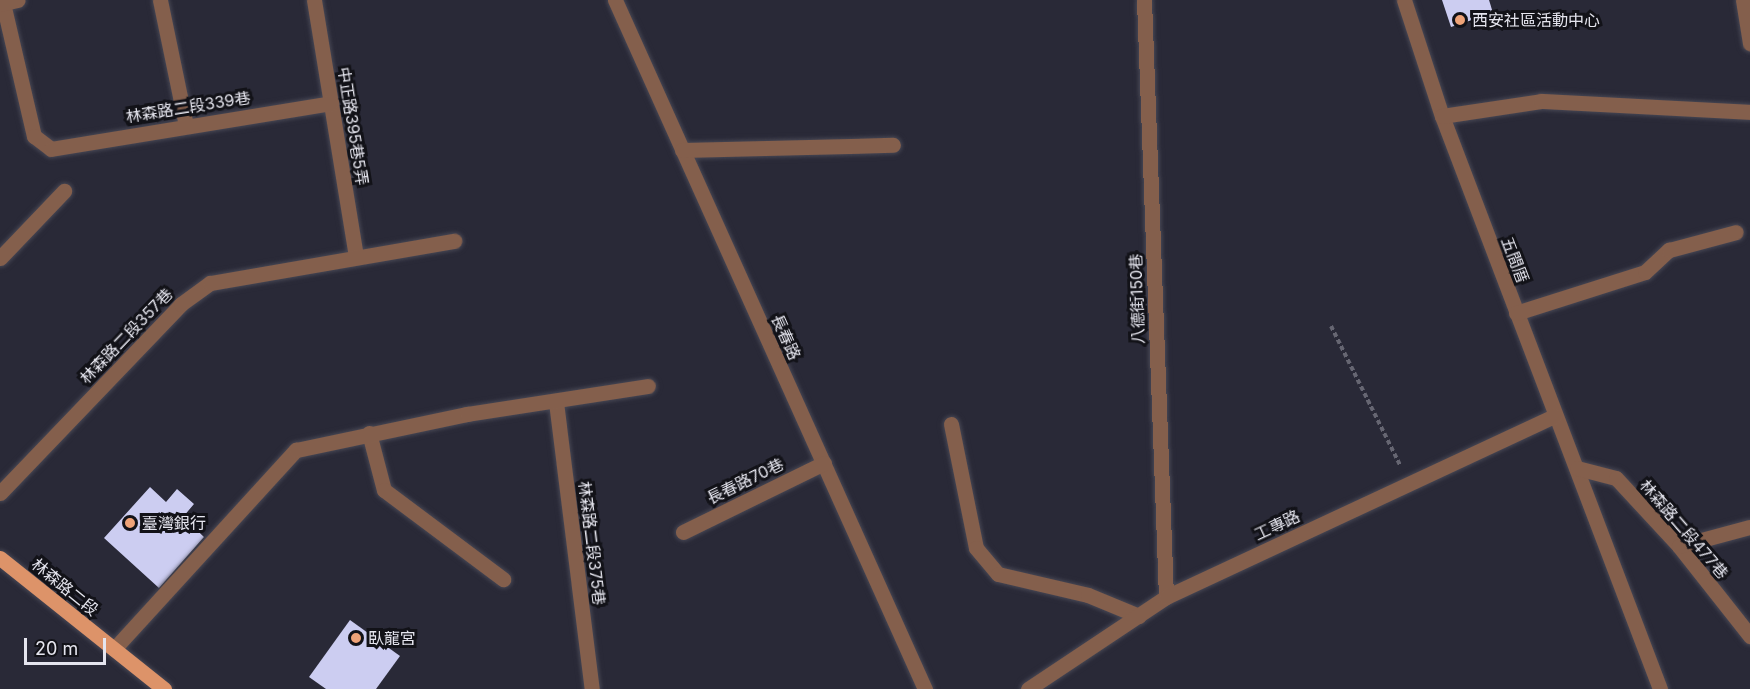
<!DOCTYPE html>
<html>
<head>
<meta charset="utf-8">
<style>
	body { margin:0 }
	#map { position:relative; width:1750px; height:689px; overflow:hidden; background:#292937; font-family:Inter,"Noto Sans TC",sans-serif }
	div>[style] { position:absolute }
	[style*='--x'] { left:calc(var(--x)*1px); top:calc(var(--y)*1px); width:calc(var(--w)*1px); rotate:calc(var(--a)*1deg) }
	.building>* { inset:0; background:#cccdf1 }
	.path>* { height:4px; margin-top:-2px; transform-origin:0; background:repeating-linear-gradient(90deg,#666672 0 4.5px,transparent 0 7.5px) }
	.roads { filter:drop-shadow(0 0 2px #474754) drop-shadow(0 0 2px #474754) }
	.minor>* { height:15px; margin:-7.5px; padding:0 7.5px; transform-origin:7.5px; border-radius:7.5px; background:#845f4c }
	.major>* { height:15px; margin:-7.5px; padding:0 7.5px; transform-origin:7.5px; border-radius:7.5px; background:#dd9369 }
	.dots>* { width:16px; height:16px; translate:-50% -50%; box-sizing:border-box; border:3px solid #121218; border-radius:50% }
	span { translate:-50% -50%; white-space:nowrap; text-align:center; line-height:1.15; -webkit-text-stroke:6px #121218; paint-order:stroke }
	.poi-label { font-size:16px; color:#e5e5ee }
	.left { translate:0 -50%; text-align:left }
	.street-label { font-size:16px; color:#e5e5ee }
	.scale { position:absolute; left:24px; top:638px; width:82px; height:27px; box-sizing:border-box; border:3px solid #e5e5ee; border-top:0; padding-left:8px; font-size:18px; line-height:21px; white-space:nowrap; color:#e5e5ee; -webkit-text-stroke:4px #121218; paint-order:stroke }
</style>
</head>
<body>
<div id="map">
	<div class="building">
		<div style="clip-path:polygon(1442px 0,1489px 0,1493px 13px,1451px 27px)"></div>
		<div style="clip-path:polygon(150px 487px,166px 502px,177px 489px,194px 504px,183px 517px,204px 537px,159px 588px,104px 538px)"></div>
		<div style="clip-path:polygon(350px 620px,400px 656px,376px 689px,326px 689px,309px 677px)"></div>
	</div>
	<div class="path">
		<div style="--x:1331;--y:326;--w:157;--a:63.6"></div>
	</div>
	<div class="roads">
		<div class="minor">
			<div style="--x:160;--y:0;--w:128;--a:78.3"></div>
			<div style="--x:314;--y:0;--w:260;--a:80.7"></div>
			<div style="--x:615;--y:0;--w:756;--a:65.78"></div>
			<div style="--x:1144;--y:0;--w:597;--a:87.89"></div>
			<div style="--x:1404;--y:0;--w:122;--a:71.9"></div>
			<div style="--x:1442;--y:116;--w:613;--a:69.17"></div>
			<div style="--x:1743;--y:0;--w:44;--a:80.8"></div>
			<div style="--x:3;--y:3;--w:137;--a:76.9"></div>
			<div style="--x:34;--y:136;--w:21;--a:37"></div>
			<div style="--x:51;--y:149;--w:284;--a:-9.3"></div>
			<div style="--x:0;--y:4;--w:18;--a:-13"></div>
			<div style="--x:1442;--y:116;--w:100;--a:-8.6"></div>
			<div style="--x:1541;--y:101;--w:209;--a:3"></div>
			<div style="--x:682;--y:150;--w:211;--a:-1.4"></div>
			<div style="--x:0;--y:258;--w:93;--a:-46.3"></div>
			<div style="--x:1516;--y:313;--w:135;--a:-17.6"></div>
			<div style="--x:1645;--y:272;--w:33;--a:-43"></div>
			<div style="--x:1669;--y:250;--w:69;--a:-15"></div>
			<div style="--x:556;--y:402;--w:289;--a:82.9"></div>
			<div style="--x:951;--y:424;--w:126;--a:78.6"></div>
			<div style="--x:976;--y:548;--w:34;--a:50"></div>
			<div style="--x:998;--y:574;--w:92;--a:13.1"></div>
			<div style="--x:1088;--y:595;--w:55;--a:22.4"></div>
			<div style="--x:369;--y:433;--w:59;--a:75.3"></div>
			<div style="--x:384;--y:490;--w:149;--a:36.8"></div>
			<div style="--x:1577;--y:468;--w:40;--a:14.4"></div>
			<div style="--x:1616;--y:478;--w:93;--a:47.2"></div>
			<div style="--x:1679;--y:546;--w:115;--a:51.7"></div>
			<div style="--x:0;--y:493;--w:262;--a:-46.2"></div>
			<div style="--x:181;--y:304;--w:36;--a:-36"></div>
			<div style="--x:210;--y:283;--w:248;--a:-9.8"></div>
			<div style="--x:683;--y:532;--w:157;--a:-26.1"></div>
			<div style="--x:1679;--y:546;--w:73;--a:-15"></div>
			<div style="--x:114;--y:649;--w:270;--a:-47.6"></div>
			<div style="--x:296;--y:450;--w:175;--a:-11.9"></div>
			<div style="--x:467;--y:414;--w:183;--a:-8.8"></div>
			<div style="--x:1028;--y:689;--w:166;--a:-33.7"></div>
			<div style="--x:1166;--y:597;--w:429;--a:-25"></div>
		</div>
		<div class="major">
			<div style="--x:0;--y:558;--w:210;--a:38.6"></div>
		</div>
	</div>
	<div class="dots">
		<div style="left:1460px;top:20px;background:#efa378"></div>
		<div style="left:130px;top:523px;background:#efa378"></div>
		<div style="left:356px;top:638px;background:#efa378"></div>
	</div>
	<div class="poi-label">
		<span class="left" style="left:1472px;top:20px">西安社區活動中心</span>
		<span class="left" style="left:142px;top:523px">臺灣銀行</span>
		<span class="left" style="left:368px;top:638px">臥龍宮</span>
	</div>
	<div class="street-label">
		<span style="left:188px;top:107px;rotate:-9deg">林森路二段339巷</span>
		<span style="left:353px;top:126px;rotate:81deg">中正路395巷5弄</span>
		<span style="left:1515px;top:260px;rotate:69deg">五間厝</span>
		<span style="left:1137px;top:299px;rotate:-92deg">八德街150巷</span>
		<span style="left:126px;top:336px;rotate:-46deg">林森路二段357巷</span>
		<span style="left:786px;top:337px;rotate:66deg">長春路</span>
		<span style="left:745px;top:481px;rotate:-26deg">長春路70巷</span>
		<span style="left:1277px;top:525px;rotate:-25deg">工專路</span>
		<span style="left:1684px;top:529px;rotate:49deg">林森路二段477巷</span>
		<span style="left:592px;top:543px;rotate:83deg">林森路二段375巷</span>
		<span style="left:65px;top:587px;rotate:39deg">林森路二段</span>
	</div>
	<div class="scale">20 m</div>
</div>
</body>
</html>
